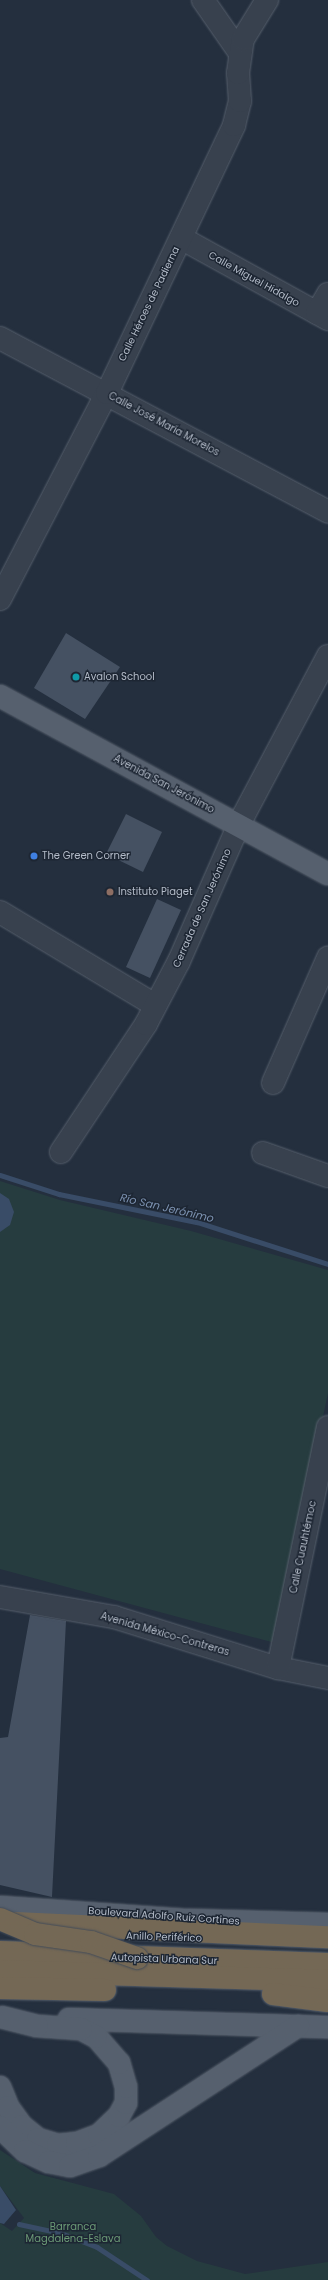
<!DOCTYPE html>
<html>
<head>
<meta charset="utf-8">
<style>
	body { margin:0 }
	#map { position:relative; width:328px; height:2280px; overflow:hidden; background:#242f3e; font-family:Poppins,sans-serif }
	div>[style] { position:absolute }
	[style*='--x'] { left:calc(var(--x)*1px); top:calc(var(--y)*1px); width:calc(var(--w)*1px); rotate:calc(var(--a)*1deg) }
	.green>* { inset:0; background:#263c3f }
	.water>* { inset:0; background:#394c67 }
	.stream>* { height:4.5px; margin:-2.25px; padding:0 2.25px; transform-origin:2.25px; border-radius:2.25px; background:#394c67 }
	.building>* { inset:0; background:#455162 }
	.roads { filter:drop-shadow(0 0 1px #565f6c) drop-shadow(0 0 1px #565f6c) }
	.minor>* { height:22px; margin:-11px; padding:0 11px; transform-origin:11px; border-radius:11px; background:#38414e }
	.major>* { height:22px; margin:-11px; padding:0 11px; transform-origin:11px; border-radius:11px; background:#56606e }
	.highway>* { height:22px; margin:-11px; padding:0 11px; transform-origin:11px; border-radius:11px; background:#746855 }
	.bridges { filter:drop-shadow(0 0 1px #434c59) drop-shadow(0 0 1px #434c59) }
	.highway-bridge>* { height:22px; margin:-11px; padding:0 11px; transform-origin:11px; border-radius:11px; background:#746855 }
	.dots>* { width:11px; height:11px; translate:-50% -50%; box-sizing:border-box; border:2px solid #1d2633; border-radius:50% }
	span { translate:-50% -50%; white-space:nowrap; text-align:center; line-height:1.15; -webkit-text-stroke:3px #1d2633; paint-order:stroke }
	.street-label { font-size:10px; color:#b4bcc9 }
	.poi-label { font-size:10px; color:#b4bcc9 }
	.left { translate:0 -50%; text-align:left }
	.park-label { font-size:10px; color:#6b9a76 }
	.water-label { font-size:11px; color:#7c92b1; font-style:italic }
</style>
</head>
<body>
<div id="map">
	<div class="green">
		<div style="clip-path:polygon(0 1181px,60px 1200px,191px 1231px,328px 1270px,328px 1393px,275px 1643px,0 1569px)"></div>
		<div style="clip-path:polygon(0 2150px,35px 2173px,114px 2194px,141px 2216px,156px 2237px,167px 2246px,197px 2261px,245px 2274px,328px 2262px,328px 2280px,0 2280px,0 2223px,12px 2231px,24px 2218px,0 2186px)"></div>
	</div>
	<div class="water">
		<div style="clip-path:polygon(0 1193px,9px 1199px,14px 1212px,10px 1225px,0 1232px)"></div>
		<div style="clip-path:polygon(0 2186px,16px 2210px,4px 2224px,0 2223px)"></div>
	</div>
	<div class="stream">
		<div style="--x:0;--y:1175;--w:62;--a:17.9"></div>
		<div style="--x:59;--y:1194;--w:141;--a:11.5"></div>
		<div style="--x:197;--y:1222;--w:138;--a:17.8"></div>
		<div style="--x:19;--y:2224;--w:43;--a:12.1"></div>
		<div style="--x:61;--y:2233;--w:39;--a:21"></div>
		<div style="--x:97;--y:2247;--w:60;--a:33.4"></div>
	</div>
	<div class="building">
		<div style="clip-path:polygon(66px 633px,120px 667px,85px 719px,34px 688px)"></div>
		<div style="clip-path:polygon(126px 814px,162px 832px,143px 872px,106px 854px)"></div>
		<div style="clip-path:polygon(157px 899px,181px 910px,150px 978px,126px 967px)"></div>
		<div style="clip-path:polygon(30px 1615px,66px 1621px,52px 1897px,0 1885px,0 1738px,8px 1737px)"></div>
	</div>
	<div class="roads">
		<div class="minor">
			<div style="--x:203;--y:0;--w:65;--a:55.1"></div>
			<div style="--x:181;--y:238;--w:168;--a:28.9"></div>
			<div style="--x:317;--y:313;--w:22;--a:-60"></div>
			<div style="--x:0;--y:338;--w:371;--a:27.9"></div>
			<div style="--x:0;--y:599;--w:232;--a:-62.6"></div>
			<div style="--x:107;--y:393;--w:297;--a:-64.6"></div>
			<div style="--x:234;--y:125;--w:25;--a:-76"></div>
			<div style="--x:240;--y:101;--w:28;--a:-94"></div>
			<div style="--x:238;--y:73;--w:34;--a:-82"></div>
			<div style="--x:243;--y:39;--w:46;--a:-58.4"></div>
			<div style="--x:0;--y:912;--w:181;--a:31"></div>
			<div style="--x:273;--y:1083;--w:137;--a:-66.3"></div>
			<div style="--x:61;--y:1152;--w:154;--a:-56.4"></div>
			<div style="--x:146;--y:1024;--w:71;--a:-62.4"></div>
			<div style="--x:179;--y:961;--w:150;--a:-66.3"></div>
			<div style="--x:239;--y:824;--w:190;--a:-62.1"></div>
			<div style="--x:263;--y:1153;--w:69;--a:19.5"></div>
			<div style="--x:0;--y:1597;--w:116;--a:10"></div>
			<div style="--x:114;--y:1617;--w:172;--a:17.3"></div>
			<div style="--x:278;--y:1668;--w:51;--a:11.3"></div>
			<div style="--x:278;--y:1668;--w:246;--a:-78.3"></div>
		</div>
		<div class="major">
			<div style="--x:0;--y:696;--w:373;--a:28.5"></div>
			<div style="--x:0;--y:1907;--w:188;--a:4"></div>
			<div style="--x:188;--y:1920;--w:140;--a:1.6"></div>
			<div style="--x:69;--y:2019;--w:259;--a:1.8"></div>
			<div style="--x:0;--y:2087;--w:22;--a:68"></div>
			<div style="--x:8;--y:2107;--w:24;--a:54"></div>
			<div style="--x:22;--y:2126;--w:21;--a:39"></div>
			<div style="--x:38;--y:2139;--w:21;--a:17"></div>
			<div style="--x:58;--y:2145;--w:19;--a:-6"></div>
			<div style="--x:77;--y:2143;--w:23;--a:-20"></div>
			<div style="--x:99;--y:2135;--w:28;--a:-44"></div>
			<div style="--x:119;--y:2116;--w:15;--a:-62"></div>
			<div style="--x:126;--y:2103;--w:16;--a:-90"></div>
			<div style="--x:126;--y:2087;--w:25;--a:-106"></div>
			<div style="--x:119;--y:2063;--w:35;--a:-131"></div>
			<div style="--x:96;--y:2037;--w:17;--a:-152"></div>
			<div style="--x:81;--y:2029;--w:44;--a:-176.1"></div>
			<div style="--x:37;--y:2026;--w:36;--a:-166"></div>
			<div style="--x:0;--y:2127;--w:35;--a:44"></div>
			<div style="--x:25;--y:2151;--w:26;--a:25"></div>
			<div style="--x:49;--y:2162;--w:21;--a:11"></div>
			<div style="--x:70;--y:2166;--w:31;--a:-19"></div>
			<div style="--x:99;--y:2156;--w:238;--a:-33.2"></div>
		</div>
		<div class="highway">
			<div style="--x:15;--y:1923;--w:313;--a:2.6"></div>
			<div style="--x:0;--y:1952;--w:328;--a:2.1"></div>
			<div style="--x:0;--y:1971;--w:328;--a:1.7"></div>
			<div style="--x:0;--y:1988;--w:105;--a:1.1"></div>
			<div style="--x:273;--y:1994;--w:55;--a:7.3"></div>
		</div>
	</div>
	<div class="bridges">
		<div class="highway-bridge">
			<div style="--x:0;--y:1919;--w:38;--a:23"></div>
			<div style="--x:35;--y:1934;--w:57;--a:8.1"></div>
			<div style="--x:91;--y:1942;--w:49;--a:19.2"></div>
		</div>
	</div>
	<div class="dots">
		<div style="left:76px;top:677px;background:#0f9aa8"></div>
		<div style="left:34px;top:856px;background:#3f7fe0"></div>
		<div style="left:110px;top:892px;background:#8d6e63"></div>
	</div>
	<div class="street-label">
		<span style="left:254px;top:279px;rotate:29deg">Calle Miguel Hidalgo</span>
		<span style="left:149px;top:304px;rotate:-64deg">Calle Héroes de Padierna</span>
		<span style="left:164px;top:424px;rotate:28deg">Calle José María Morelos</span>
		<span style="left:164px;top:784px;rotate:28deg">Avenida San Jerónimo</span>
		<span style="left:202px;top:908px;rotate:-66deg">Cerrada de San Jerónimo</span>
		<span style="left:303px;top:1547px;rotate:-78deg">Calle Cuauhtémoc</span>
		<span style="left:165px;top:1634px;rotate:16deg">Avenida México-Contreras</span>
		<span style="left:164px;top:1916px;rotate:4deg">Boulevard Adolfo Ruiz Cortines</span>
		<span style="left:164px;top:1937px;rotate:2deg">Anillo Periférico</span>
		<span style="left:164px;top:1959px;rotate:2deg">Autopista Urbana Sur</span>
	</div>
	<div class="poi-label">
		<span class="left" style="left:84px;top:677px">Avalon School</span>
		<span class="left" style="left:42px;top:856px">The Green Corner</span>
		<span class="left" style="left:118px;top:892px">Instituto Piaget</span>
	</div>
	<div class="park-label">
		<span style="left:73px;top:2232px">Barranca<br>Magdalena-Eslava</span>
	</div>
	<div class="water-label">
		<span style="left:167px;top:1208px;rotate:13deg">Río San Jerónimo</span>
	</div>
</div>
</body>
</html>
